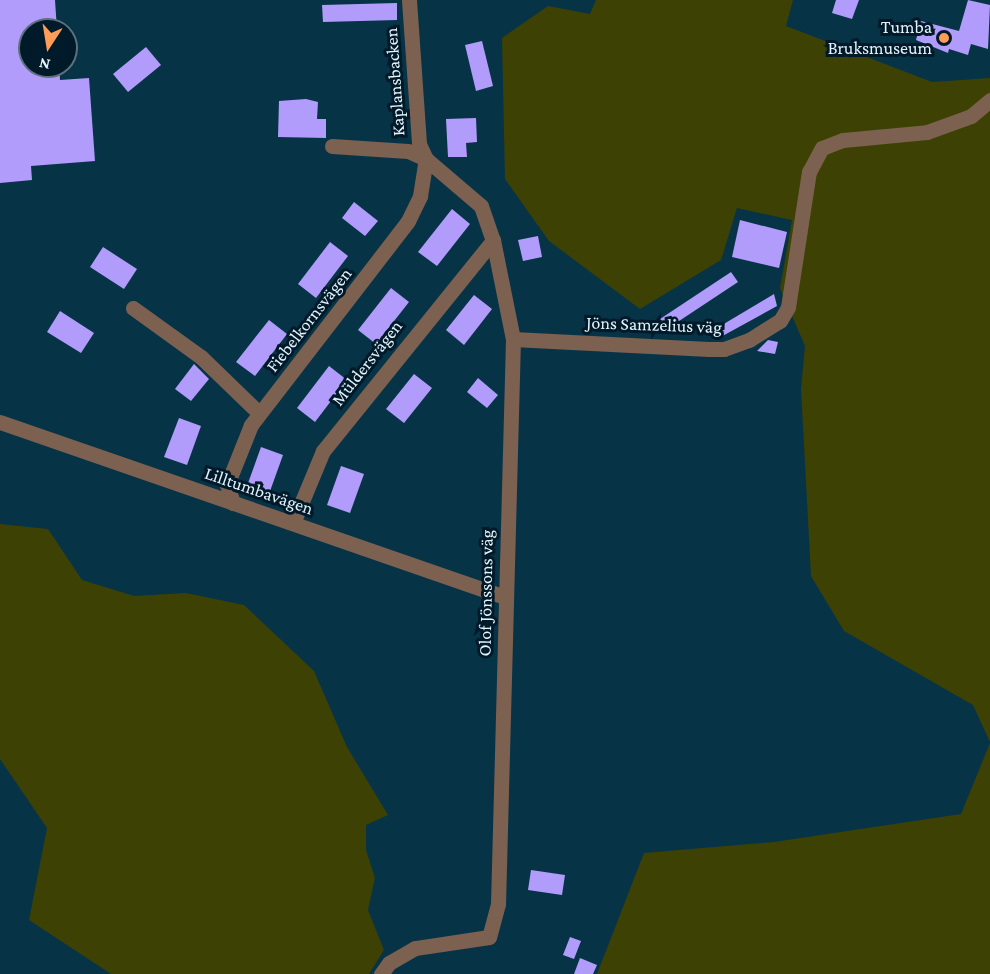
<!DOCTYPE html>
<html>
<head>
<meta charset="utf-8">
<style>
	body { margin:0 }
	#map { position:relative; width:990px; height:974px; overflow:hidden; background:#073347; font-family:"Crimson Pro",serif }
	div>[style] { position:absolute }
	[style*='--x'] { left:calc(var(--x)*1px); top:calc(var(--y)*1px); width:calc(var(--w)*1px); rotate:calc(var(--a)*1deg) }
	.green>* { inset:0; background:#3d4104 }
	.building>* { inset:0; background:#b29cfb }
	.minor>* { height:15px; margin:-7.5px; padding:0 7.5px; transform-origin:7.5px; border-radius:7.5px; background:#7c6150 }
	.dots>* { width:16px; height:16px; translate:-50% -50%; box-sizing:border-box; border:3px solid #001a29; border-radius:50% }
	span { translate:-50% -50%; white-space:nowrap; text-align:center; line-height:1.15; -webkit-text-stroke:6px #001a29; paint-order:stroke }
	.poi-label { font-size:18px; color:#e5f3fc }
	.right { translate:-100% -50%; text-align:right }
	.street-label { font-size:18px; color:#e5f3fc }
	.north { position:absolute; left:18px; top:18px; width:60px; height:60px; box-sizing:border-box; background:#001a29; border:2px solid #5c717d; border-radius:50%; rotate:192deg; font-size:16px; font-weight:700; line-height:24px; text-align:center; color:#e5f3fc }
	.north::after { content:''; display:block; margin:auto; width:21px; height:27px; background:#fe9c58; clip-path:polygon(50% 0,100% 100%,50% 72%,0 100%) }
</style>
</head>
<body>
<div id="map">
	<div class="green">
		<div style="clip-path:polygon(596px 0,793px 0,786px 26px,932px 82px,990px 78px,990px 742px,973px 705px,844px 631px,811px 576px,801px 389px,805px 346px,780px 288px,792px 220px,737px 208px,721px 260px,640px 309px,549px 241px,505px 179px,502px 38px,548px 6px,590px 14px)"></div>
		<div style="clip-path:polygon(0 524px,48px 529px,82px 580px,134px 596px,186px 593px,244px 605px,314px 671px,347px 747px,388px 815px,366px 825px,366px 850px,375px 878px,368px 910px,384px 950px,369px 974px,111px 974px,29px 920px,47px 828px,0 759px)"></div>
		<div style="clip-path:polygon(990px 743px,990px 974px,597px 974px,644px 853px,774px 842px,961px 814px)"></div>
	</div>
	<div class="building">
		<div style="clip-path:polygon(0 0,55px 0,57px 30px,30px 30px,30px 66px,59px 66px,60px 80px,89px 78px,95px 161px,31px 166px,32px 180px,0 183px)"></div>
		<div style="clip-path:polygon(836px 0,859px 0,852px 19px,832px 13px)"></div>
		<div style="clip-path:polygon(968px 0,990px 5px,988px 49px,971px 44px,968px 55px,949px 49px,948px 53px,916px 40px,921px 21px,959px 31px)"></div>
		<div style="clip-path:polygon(397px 3px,397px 20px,323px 22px,322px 5px)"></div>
		<div style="clip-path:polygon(482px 41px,493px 86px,476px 91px,465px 45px)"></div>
		<div style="clip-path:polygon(146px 47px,161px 65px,128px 92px,113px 74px)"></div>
		<div style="clip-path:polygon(306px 99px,318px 102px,317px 119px,326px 119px,326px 138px,278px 137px,279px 101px)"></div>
		<div style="clip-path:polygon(476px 118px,477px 142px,466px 143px,467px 157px,448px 157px,446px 119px)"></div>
		<div style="clip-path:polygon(354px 202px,378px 221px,365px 236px,342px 218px)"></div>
		<div style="clip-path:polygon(452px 209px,470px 224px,437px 266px,418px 252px)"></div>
		<div style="clip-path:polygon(740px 220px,787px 232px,779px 268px,732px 257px)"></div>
		<div style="clip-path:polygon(538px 236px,542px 257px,523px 261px,518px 240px)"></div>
		<div style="clip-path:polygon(330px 242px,348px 256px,316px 298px,298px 284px)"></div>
		<div style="clip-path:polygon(103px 247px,137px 269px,124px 289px,90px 267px)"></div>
		<div style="clip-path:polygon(731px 272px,738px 282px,664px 331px,657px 321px)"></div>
		<div style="clip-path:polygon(391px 288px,409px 302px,376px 344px,358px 330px)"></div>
		<div style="clip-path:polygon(774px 294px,777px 306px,717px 339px,712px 331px)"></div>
		<div style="clip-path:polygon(474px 295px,492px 309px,464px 345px,446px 330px)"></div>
		<div style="clip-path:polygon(60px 311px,94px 333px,81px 353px,47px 332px)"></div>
		<div style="clip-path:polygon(269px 320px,287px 334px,255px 376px,236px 362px)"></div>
		<div style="clip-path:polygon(768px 340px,778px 342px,775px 354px,757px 351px)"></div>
		<div style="clip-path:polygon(194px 364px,209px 379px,191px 401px,175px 389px)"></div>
		<div style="clip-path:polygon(329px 366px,347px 380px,315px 422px,297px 408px)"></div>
		<div style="clip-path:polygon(414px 374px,432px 388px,404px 423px,386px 409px)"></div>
		<div style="clip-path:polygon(478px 378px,498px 395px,487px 408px,467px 392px)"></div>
		<div style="clip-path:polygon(179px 418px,201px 426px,187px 465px,164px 457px)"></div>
		<div style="clip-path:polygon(261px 447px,283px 455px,269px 494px,247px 486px)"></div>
		<div style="clip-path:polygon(341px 466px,364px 474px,350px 513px,327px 505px)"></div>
		<div style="clip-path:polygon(531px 870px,565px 875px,562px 895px,528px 890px)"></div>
		<div style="clip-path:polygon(570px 937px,581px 941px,574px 959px,563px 955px)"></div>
		<div style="clip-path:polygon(580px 958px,597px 965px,593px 974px,574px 974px)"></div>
	</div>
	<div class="minor">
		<div style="--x:409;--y:0;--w:144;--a:86"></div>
		<div style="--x:419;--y:144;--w:17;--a:65"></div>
		<div style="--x:332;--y:146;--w:76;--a:3.8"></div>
		<div style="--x:408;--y:151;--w:20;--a:24"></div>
		<div style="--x:426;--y:159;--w:72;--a:40.5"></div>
		<div style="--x:481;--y:206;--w:36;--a:71"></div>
		<div style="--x:493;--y:240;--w:101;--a:78.6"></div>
		<div style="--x:513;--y:339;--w:565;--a:91.52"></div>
		<div style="--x:498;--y:904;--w:34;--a:105"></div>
		<div style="--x:489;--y:937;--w:75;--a:171.5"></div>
		<div style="--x:415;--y:948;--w:30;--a:150"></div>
		<div style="--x:389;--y:963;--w:14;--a:126"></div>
		<div style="--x:133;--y:308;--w:84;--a:35.8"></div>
		<div style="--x:201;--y:357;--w:81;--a:44"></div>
		<div style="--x:513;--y:339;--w:196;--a:2.9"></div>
		<div style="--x:709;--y:349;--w:15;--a:0"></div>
		<div style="--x:724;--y:349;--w:27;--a:-20"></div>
		<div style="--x:749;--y:340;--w:36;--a:-32"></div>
		<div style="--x:780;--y:321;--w:16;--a:-60"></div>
		<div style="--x:788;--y:307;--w:137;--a:-81.2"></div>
		<div style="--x:809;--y:172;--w:27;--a:-62"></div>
		<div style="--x:822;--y:148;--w:22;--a:-21"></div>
		<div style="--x:843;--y:140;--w:84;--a:-5.4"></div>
		<div style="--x:927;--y:132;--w:47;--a:-20"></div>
		<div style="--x:971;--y:116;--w:25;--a:-40"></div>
		<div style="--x:0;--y:422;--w:534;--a:19.11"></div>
		<div style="--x:233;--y:503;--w:19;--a:-108"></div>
		<div style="--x:227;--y:485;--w:65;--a:-68.2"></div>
		<div style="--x:251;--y:425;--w:257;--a:-52.4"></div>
		<div style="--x:408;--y:221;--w:28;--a:-64"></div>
		<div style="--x:420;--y:196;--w:37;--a:-81"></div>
		<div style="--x:293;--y:523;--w:78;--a:-67.4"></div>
		<div style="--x:323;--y:451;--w:271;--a:-51.1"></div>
	</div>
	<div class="dots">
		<div style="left:944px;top:38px;background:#fe9c58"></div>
	</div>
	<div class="poi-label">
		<span class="right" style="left:932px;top:38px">Tumba<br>Bruksmuseum</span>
	</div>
	<div class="street-label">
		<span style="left:395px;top:82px;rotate:-94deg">Kaplansbacken</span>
		<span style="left:309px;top:320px;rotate:-52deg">Fiebelkornsvägen</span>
		<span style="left:654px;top:325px;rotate:2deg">Jöns Samzelius väg</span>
		<span style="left:367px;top:363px;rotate:-52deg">Müldersvägen</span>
		<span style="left:259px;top:491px;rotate:19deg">Lilltumbavägen</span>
		<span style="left:486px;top:593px;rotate:-89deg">Olof Jönssons väg</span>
	</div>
	<div class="north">N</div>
</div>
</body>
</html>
